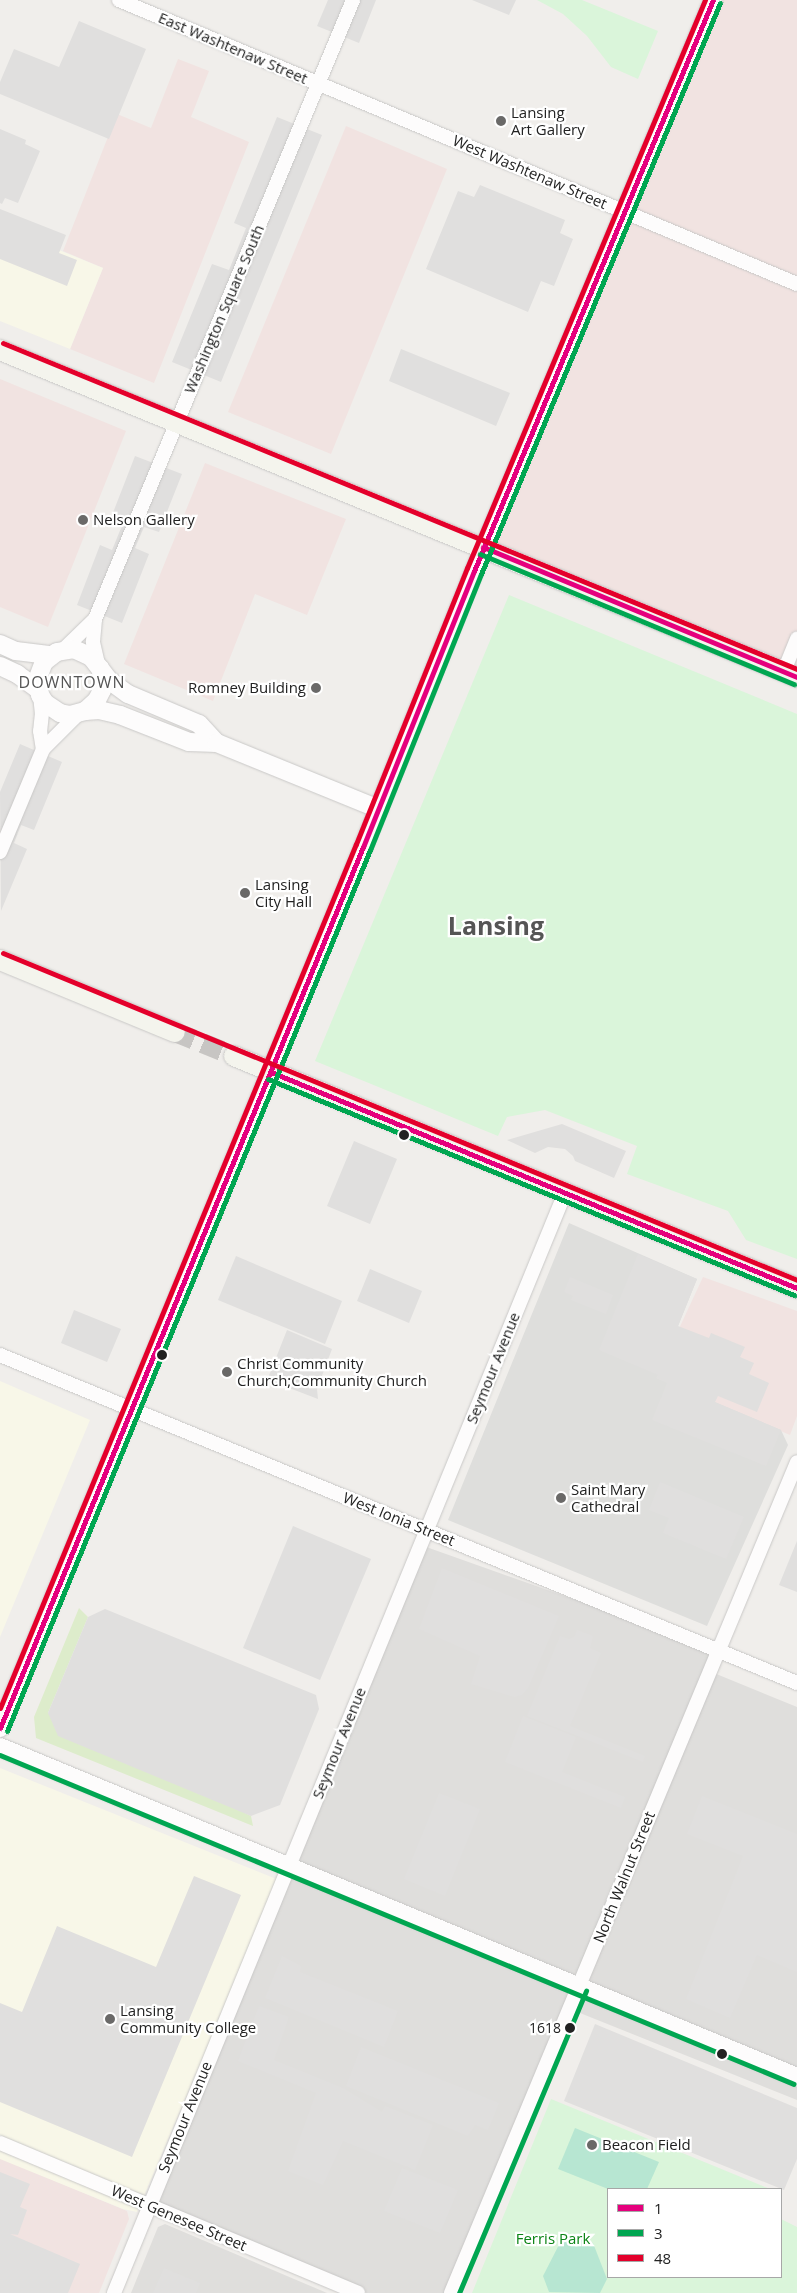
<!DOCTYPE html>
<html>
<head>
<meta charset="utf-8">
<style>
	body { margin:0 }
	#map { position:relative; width:797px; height:2293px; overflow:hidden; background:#f0eeeb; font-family:"Open Sans",sans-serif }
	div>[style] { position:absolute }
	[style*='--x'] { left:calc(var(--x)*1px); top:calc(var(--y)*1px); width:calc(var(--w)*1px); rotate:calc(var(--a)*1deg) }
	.residential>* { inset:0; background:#dfdedc }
	.commercial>* { inset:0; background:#f1e3e1 }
	.education>* { inset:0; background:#f8f7e8 }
	.religious>* { inset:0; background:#dededc }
	.grass>* { inset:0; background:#ddeccb }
	.park>* { inset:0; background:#daf5da }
	.pitch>* { inset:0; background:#b7e6d2 }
	.parking>* { inset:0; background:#e0dfde }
	.secondary-tunnel>* { height:20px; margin-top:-10px; transform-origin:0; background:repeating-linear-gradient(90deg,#c7c5c3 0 20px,transparent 0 30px) }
	.roads { filter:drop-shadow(0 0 1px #c9c8c7) drop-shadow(0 0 1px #c9c8c7) }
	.minor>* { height:14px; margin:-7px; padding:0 7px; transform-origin:7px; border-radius:7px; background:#fdfcfc }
	.tertiary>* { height:18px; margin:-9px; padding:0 9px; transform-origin:9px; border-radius:9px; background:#fdfcfc }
	.secondary>* { height:20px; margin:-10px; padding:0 10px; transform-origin:10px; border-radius:10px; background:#f4f4ed }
	.bus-1>* { height:5px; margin:-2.5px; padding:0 2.5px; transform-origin:2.5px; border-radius:2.5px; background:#e5007d }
	.bus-2>* { height:5px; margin:-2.5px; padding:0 2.5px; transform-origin:2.5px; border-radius:2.5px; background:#00a651 }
	.bus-3>* { height:5px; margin:-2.5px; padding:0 2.5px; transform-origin:2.5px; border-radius:2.5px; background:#e4002b }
	.dots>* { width:14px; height:14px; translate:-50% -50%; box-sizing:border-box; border:2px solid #fff; border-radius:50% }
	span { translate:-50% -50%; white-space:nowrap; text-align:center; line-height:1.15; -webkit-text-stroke:4.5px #fff; paint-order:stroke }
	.bus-label { font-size:14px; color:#222 }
	.right { translate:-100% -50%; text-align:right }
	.street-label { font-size:15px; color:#222 }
	.poi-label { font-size:15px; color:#222 }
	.left { translate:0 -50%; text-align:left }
	.park-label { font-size:15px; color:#0c8416 }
	.neighbourhood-label { font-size:16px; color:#555; letter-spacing:1px }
	.town-label { font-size:25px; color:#555; font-weight:700 }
	.legend { position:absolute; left:607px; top:2188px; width:175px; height:90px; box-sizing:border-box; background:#fff; border:1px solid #a7a7a7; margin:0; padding:6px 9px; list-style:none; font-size:15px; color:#222 }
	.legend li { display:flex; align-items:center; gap:10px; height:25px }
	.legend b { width:25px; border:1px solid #a7a7a7 }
</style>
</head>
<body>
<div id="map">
	<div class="residential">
		<div style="clip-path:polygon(415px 1543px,717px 1650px,709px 1671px,797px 1707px,797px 2100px,570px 2009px,452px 2293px,357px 2293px,149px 2206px)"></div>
		<div style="clip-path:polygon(165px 2224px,327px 2293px,131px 2293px,158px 2227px)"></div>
	</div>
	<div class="commercial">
		<div style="clip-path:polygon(713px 0,797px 0,797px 675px,483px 547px)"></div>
		<div style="clip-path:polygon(178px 59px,209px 71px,191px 117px,249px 142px,154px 383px,70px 349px,103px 268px,63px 251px,117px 114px,151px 128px)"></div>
		<div style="clip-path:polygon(346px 126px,447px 169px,331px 454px,228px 412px)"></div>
		<div style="clip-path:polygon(0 379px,126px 431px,48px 627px,0 607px)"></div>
		<div style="clip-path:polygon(205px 463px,346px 519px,307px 615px,255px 594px,213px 701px,124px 664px)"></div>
		<div style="clip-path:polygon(703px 1277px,797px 1311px,797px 1416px,790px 1435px,656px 1378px)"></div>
		<div style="clip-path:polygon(0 2158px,127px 2211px,129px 2219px,99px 2293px,0 2293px)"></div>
	</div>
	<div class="education">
		<div style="clip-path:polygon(0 226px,103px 268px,70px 349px,0 321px)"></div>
		<div style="clip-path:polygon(0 1381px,90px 1420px,0 1637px)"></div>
		<div style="clip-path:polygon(0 1768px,279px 1880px,137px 2212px,123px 2209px,0 2159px)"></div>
	</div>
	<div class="religious">
		<div style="clip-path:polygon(569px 1223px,697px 1279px,657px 1378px,781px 1430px,788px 1445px,707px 1626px,448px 1520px)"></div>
	</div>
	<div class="grass">
		<div style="clip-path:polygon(79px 1608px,88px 1617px,48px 1713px,251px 1816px,253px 1826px,36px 1738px,34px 1717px)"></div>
	</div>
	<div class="park">
		<div style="clip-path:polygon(537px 0,582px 0,658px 31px,638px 79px,611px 67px,587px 36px,563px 14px)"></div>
		<div style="clip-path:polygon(509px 595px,797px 714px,797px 1259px,746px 1240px,728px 1211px,627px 1174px,637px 1146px,545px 1110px,507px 1117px,498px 1136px,315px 1061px)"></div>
		<div style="clip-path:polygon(551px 2099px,770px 2189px,608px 2189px,608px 2277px,781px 2277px,781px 2219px,797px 2227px,797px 2293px,472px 2293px)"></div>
	</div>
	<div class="pitch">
		<div style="clip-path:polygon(575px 2128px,659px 2162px,647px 2189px,608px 2189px,558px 2169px)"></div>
		<div style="clip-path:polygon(565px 2233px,593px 2243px,607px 2279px,600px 2293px,549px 2292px,543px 2276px)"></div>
	</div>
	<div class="parking">
		<div style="clip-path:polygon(328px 0,376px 0,359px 43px,317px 26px)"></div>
		<div style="clip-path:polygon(472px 0,516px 0,509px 15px)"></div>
		<div style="clip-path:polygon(79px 21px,146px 49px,109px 139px,0 94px,0 82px,14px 49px,59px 67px)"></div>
		<div style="clip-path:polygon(277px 117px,322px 135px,221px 382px,172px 362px,212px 264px,229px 270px,246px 228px,234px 223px)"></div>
		<div style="clip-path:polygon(0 129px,26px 140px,25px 144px,40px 151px,18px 203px,5px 198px,2px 204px,0 203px)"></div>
		<div style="clip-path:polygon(480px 185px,565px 220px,560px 233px,573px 239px,554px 286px,541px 281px,528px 312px,426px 269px,458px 191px,474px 197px)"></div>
		<div style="clip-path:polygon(0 209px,66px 235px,59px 253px,77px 260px,67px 286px,0 259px)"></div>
		<div style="clip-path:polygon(401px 349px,510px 393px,496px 426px,389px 381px)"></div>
		<div style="clip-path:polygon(135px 456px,182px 474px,159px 532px,144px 527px,135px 548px,149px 554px,122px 623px,77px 605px,100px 545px,112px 550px,121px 528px,109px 523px)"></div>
		<div style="clip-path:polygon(20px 744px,62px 762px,34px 830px,21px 825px,14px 843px,27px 849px,1px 911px,0 792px)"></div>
		<div style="clip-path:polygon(562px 1124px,626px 1151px,614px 1178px,575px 1161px,573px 1156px,565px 1149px,548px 1147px,535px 1153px,507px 1140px)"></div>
		<div style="clip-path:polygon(354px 1141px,397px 1159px,370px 1224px,327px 1206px)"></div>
		<div style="clip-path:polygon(638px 1254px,697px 1279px,678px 1326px,709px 1338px,711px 1333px,745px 1347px,740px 1357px,754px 1363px,749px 1374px,769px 1383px,757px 1412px,718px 1396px,715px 1402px,781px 1430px,766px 1466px,652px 1420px,667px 1383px,656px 1378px,658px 1375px,599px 1350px)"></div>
		<div style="clip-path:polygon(236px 1256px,342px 1301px,325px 1344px,218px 1300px)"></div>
		<div style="clip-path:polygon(370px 1269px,422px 1291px,409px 1323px,357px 1301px)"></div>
		<div style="clip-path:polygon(570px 1277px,613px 1295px,606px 1314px,571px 1300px,573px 1296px,564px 1292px)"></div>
		<div style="clip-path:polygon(74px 1310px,121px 1329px,107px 1362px,61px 1343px)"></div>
		<div style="clip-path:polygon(287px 1330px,332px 1349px,317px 1389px,318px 1399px,271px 1381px,272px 1379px,268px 1378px)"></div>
		<div style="clip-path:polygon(660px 1482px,744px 1517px,726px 1559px,663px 1533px,669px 1518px,649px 1510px)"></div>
		<div style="clip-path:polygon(293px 1526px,371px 1559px,320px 1680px,243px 1648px)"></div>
		<div style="clip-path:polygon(797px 1541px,797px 1592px,779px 1585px)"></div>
		<div style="clip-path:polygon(442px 1568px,559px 1616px,528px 1688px,522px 1695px,514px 1697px,471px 1684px,480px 1656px,419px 1629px)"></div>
		<div style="clip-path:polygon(105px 1609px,316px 1695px,319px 1709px,280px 1805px,251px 1816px,58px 1736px,48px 1713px,88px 1617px)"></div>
		<div style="clip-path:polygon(577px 1630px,593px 1636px,590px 1648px,601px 1653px,570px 1726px,645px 1756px,643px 1762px,527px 1716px,560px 1636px,569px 1639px,574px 1637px)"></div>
		<div style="clip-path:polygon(523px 1716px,576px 1737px,562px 1772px,625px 1797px,621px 1808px,505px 1762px)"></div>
		<div style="clip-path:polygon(439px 1793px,480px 1809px,445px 1896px,404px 1879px)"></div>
		<div style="clip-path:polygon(702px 1796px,797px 1834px,797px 1972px,757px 1955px,730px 2018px,686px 1999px,743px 1856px,687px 1834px)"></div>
		<div style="clip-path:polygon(194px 1876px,241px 1895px,132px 2157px,0 2102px,0 2003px,22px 2012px,57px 1926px,156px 1967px)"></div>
		<div style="clip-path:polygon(282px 1956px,301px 1966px,300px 1972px,398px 2011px,384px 2047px,265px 1998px)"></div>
		<div style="clip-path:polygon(259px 2006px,289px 2017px,274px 2060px,343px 2088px,382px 2112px,385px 2106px,433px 2125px,415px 2170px,343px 2141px,323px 2185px,288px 2171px,316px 2093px,238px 2061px)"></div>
		<div style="clip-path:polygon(595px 2024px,797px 2108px,797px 2159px,784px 2190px,564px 2101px)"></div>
		<div style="clip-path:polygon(361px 2047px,499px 2103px,488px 2130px,475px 2125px,468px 2136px,346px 2086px)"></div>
		<div style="clip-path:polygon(402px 2168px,458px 2190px,440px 2233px,384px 2211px)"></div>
		<div style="clip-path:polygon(0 2172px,30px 2184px,20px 2207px,27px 2210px,18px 2235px,10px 2234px,80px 2264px,68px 2293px,0 2293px)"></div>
		<div style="clip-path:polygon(164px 2268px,200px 2283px,196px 2293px,153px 2293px)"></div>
	</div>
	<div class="secondary-tunnel">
		<div style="--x:175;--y:1032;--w:64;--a:22.1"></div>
	</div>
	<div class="roads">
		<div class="minor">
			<div style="--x:119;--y:0;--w:735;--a:22.73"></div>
			<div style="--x:64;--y:649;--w:43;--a:-44.1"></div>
			<div style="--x:98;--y:664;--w:23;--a:-103"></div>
			<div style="--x:93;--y:642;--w:23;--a:-85"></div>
			<div style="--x:95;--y:619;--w:671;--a:-67.37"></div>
			<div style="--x:784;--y:671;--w:35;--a:-68"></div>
			<div style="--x:40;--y:695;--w:18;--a:84"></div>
			<div style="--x:42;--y:713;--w:18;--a:96"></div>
			<div style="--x:40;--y:731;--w:18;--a:81"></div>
			<div style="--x:0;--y:852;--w:112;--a:-67.3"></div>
			<div style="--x:43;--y:749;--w:51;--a:-45"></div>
			<div style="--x:0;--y:1355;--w:862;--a:22.37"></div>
			<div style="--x:0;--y:2143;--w:388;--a:22.7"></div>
			<div style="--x:114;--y:2293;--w:1189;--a:-67.71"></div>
			<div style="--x:451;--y:2293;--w:900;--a:-67.39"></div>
		</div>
		<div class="tertiary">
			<div style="--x:0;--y:644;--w:17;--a:24"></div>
			<div style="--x:16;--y:651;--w:35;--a:7"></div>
			<div style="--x:0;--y:666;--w:19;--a:25"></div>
			<div style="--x:17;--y:674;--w:26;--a:36"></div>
			<div style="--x:100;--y:668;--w:11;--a:75"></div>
			<div style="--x:103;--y:679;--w:11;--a:95"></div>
			<div style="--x:102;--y:690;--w:11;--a:117"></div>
			<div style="--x:97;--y:700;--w:16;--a:137"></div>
			<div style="--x:85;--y:711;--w:16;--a:165"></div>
			<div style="--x:70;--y:715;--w:10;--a:-169"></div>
			<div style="--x:60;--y:713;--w:18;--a:-146"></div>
			<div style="--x:45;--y:703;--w:9;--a:-122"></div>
			<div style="--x:40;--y:695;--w:15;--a:-101"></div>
			<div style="--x:37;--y:680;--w:19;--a:-69"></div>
			<div style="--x:44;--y:662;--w:16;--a:-38"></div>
			<div style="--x:57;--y:652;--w:17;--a:-10"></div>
			<div style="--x:74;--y:649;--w:19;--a:25"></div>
			<div style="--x:91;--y:657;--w:31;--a:52"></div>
			<div style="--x:110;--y:681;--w:22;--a:36"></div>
			<div style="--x:128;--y:694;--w:77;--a:22.9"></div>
			<div style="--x:199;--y:724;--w:26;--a:47"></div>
			<div style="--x:85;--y:711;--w:14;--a:-4"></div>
			<div style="--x:99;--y:710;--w:22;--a:13"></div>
			<div style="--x:120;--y:715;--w:74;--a:21.4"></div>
			<div style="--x:189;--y:742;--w:28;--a:2"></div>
			<div style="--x:217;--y:743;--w:175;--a:22.2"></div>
			<div style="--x:0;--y:1728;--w:953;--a:-67.61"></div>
			<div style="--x:363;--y:847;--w:297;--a:-68.1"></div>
			<div style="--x:474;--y:571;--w:619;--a:-67.29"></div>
			<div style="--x:0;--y:1747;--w:863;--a:22.49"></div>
		</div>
		<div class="secondary">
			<div style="--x:0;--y:350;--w:861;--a:22.31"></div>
			<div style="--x:0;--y:960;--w:189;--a:22.4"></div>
			<div style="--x:234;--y:1056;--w:609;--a:22.4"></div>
		</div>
	</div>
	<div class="bus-1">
		<div style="--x:483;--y:547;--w:340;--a:22.5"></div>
		<div style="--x:271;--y:1072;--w:569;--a:22.33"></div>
		<div style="--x:0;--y:1728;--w:953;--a:-67.61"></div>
		<div style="--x:363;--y:847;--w:297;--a:-68.1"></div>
		<div style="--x:474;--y:571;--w:619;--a:-67.29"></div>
	</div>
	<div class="bus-2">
		<div style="--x:480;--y:554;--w:340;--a:22.5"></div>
		<div style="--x:268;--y:1079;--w:569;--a:22.33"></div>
		<div style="--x:7;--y:1731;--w:953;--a:-67.61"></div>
		<div style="--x:370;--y:850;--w:297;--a:-68.1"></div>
		<div style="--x:481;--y:574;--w:619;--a:-67.29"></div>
		<div style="--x:0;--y:1755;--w:859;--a:22.51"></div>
		<div style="--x:459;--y:2293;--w:328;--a:-67.2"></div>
	</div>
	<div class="bus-3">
		<div style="--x:3;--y:343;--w:858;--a:22.32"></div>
		<div style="--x:3;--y:953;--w:859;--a:22.38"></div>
		<div style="--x:0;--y:1708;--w:934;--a:-67.61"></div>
		<div style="--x:356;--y:844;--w:297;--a:-68.1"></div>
		<div style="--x:467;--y:568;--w:616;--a:-67.27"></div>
	</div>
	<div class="dots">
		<div style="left:501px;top:121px;background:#6a6968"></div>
		<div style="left:83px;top:520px;background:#6a6968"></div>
		<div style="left:316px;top:688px;background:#6a6968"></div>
		<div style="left:245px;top:893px;background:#6a6968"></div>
		<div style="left:404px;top:1135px;background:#222"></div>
		<div style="left:162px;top:1355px;background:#222"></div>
		<div style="left:227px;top:1372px;background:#6a6968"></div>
		<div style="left:561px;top:1498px;background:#6a6968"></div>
		<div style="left:110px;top:2019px;background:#6a6968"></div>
		<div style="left:570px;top:2028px;background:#222"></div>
		<div style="left:722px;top:2054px;background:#222"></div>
		<div style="left:592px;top:2145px;background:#6a6968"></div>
	</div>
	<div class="bus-label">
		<span class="right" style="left:561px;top:2028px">1618</span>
	</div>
	<div class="street-label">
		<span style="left:233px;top:48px;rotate:23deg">East Washtenaw Street</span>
		<span style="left:530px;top:172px;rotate:23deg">West Washtenaw Street</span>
		<span style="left:224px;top:309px;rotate:-67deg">Washington Square South</span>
		<span style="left:493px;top:1368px;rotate:-68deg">Seymour Avenue</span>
		<span style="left:399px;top:1519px;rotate:22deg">West Ionia Street</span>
		<span style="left:339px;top:1743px;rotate:-68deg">Seymour Avenue</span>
		<span style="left:624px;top:1877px;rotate:-68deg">North Walnut Street</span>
		<span style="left:185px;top:2117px;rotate:-68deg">Seymour Avenue</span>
		<span style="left:179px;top:2218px;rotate:23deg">West Genesee Street</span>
	</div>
	<div class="poi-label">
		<span class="left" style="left:511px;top:121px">Lansing<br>Art Gallery</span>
		<span class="left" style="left:93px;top:520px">Nelson Gallery</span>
		<span class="right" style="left:306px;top:688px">Romney Building</span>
		<span class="left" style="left:255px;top:893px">Lansing<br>City Hall</span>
		<span class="left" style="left:237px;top:1372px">Christ Community<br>Church;Community Church</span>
		<span class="left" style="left:571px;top:1498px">Saint Mary<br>Cathedral</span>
		<span class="left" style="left:120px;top:2019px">Lansing<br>Community College</span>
		<span class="left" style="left:602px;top:2145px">Beacon Field</span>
	</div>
	<div class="park-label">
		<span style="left:553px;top:2239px">Ferris Park</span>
	</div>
	<div class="neighbourhood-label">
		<span style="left:72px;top:682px">DOWNTOWN</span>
	</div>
	<div class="town-label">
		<span style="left:496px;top:925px">Lansing</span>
	</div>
	<ul class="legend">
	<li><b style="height:6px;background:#e5007d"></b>1</li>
	<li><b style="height:6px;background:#00a651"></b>3</li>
	<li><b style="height:6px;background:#e4002b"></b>48</li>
	</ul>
</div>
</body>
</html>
